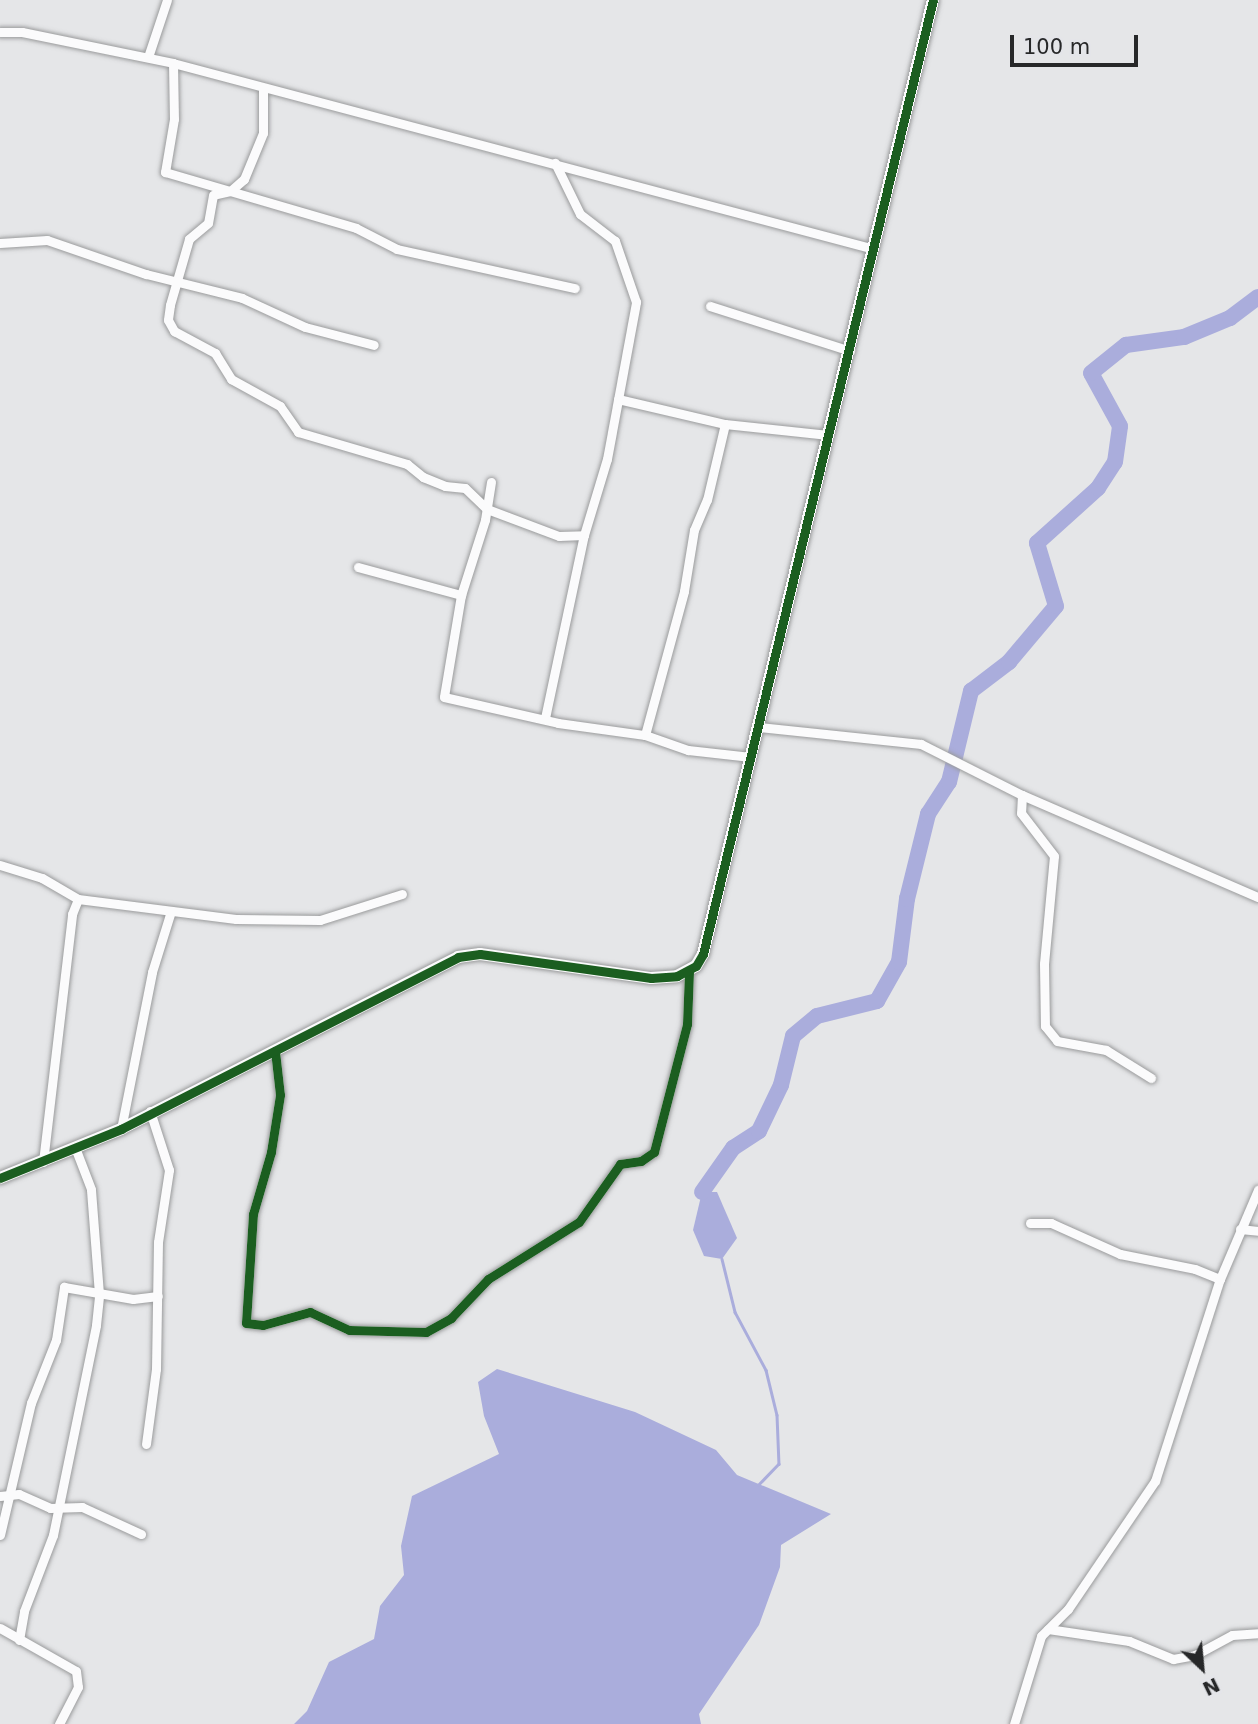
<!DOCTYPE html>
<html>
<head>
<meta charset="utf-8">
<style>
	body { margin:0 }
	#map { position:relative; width:1258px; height:1724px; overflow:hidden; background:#e5e6e8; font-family:"DejaVu Sans",sans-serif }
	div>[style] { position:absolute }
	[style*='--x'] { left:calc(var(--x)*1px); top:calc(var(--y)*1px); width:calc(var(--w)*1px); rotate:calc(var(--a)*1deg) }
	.water>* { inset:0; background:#aaaddc }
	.stream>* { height:2.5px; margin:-1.25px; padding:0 1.25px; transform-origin:1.25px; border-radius:1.25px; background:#aaaddc }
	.river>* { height:16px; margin:-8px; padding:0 8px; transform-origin:8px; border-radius:8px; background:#aaaddc }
	.roads { filter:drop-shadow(0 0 2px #9a9b9c) drop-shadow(0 0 2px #9a9b9c) }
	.street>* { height:9px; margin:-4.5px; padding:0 4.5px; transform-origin:4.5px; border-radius:4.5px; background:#fbfbfc }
	.secondary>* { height:12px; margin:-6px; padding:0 6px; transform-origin:6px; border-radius:6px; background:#fbfbfc }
	.cycleway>* { height:9px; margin:-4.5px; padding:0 4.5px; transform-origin:4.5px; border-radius:4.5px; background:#1b5e20 }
	span { translate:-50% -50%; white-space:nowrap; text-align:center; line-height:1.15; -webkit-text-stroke:6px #e4e5e9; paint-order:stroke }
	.north { position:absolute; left:1167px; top:1633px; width:70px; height:70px; -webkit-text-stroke:5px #e4e5e9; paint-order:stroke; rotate:154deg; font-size:19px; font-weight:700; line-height:28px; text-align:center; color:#272829 }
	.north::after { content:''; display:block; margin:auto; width:24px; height:32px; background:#272829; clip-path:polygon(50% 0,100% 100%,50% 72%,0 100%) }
	.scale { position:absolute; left:1010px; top:35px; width:128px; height:32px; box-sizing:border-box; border:4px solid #272829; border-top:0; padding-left:9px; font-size:21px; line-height:24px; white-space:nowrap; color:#272829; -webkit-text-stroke:5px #e4e5e9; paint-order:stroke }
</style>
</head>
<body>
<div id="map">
	<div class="water">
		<div style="clip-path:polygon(702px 1192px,717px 1192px,737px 1238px,722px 1259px,704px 1256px,693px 1230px)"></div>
		<div style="clip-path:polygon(497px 1369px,635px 1412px,716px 1450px,737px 1475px,831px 1514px,781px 1545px,780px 1567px,759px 1625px,699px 1714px,701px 1724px,294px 1724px,307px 1711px,329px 1662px,374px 1639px,380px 1606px,404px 1575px,401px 1546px,412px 1496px,499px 1454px,484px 1416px,478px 1382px)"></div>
	</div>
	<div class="stream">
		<div style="--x:722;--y:1259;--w:55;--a:76.2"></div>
		<div style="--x:735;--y:1312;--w:66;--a:61.9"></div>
		<div style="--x:766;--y:1370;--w:46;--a:76.3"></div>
		<div style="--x:777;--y:1415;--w:49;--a:87.7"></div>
		<div style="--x:779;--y:1464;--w:29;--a:134"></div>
	</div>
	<div class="river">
		<div style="--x:702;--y:1192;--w:54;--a:-54.8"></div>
		<div style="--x:733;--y:1148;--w:31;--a:-33"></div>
		<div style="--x:759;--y:1131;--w:51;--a:-64.4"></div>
		<div style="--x:781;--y:1085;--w:50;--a:-76.2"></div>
		<div style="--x:793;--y:1036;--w:31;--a:-40"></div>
		<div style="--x:817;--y:1016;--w:62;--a:-14"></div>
		<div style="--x:877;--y:1001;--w:45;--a:-60.6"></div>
		<div style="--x:899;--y:962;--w:64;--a:-82.8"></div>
		<div style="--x:907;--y:899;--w:88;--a:-76.1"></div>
		<div style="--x:928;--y:814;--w:38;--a:-57"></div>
		<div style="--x:949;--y:782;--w:94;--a:-76.4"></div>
		<div style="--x:971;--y:691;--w:48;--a:-37.3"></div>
		<div style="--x:1009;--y:662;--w:73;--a:-50"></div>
		<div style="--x:1056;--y:606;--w:66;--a:-106.8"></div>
		<div style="--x:1037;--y:543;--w:82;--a:-42"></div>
		<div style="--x:1098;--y:488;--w:31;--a:-57"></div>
		<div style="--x:1115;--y:462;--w:36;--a:-82"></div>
		<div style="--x:1120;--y:426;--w:60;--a:-118.7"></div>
		<div style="--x:1091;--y:373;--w:45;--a:-38.7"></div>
		<div style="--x:1126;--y:345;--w:59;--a:-7.9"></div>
		<div style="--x:1184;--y:337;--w:50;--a:-22.4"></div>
		<div style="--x:1230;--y:318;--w:35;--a:-37"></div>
	</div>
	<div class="roads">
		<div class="street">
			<div style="--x:0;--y:32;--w:22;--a:0"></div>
			<div style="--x:22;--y:32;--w:154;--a:11.6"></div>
			<div style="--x:173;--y:63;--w:721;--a:14.86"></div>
			<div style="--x:148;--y:57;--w:60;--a:-71.6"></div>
			<div style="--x:173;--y:63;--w:56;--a:89"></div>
			<div style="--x:174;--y:119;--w:54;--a:99.6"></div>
			<div style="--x:165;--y:172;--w:199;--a:16.3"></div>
			<div style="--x:356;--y:228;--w:46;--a:27.1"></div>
			<div style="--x:397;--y:249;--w:182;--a:12.4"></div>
			<div style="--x:263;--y:90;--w:43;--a:90"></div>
			<div style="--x:263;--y:133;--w:50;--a:112.4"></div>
			<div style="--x:244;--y:179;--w:18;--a:139"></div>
			<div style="--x:230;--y:191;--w:17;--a:167"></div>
			<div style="--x:213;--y:195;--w:28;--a:100"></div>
			<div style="--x:208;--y:223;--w:25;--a:140"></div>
			<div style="--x:189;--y:239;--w:69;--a:106.1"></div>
			<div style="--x:170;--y:305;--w:15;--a:98"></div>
			<div style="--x:168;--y:320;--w:13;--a:61"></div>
			<div style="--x:174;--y:331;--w:47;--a:28.2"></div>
			<div style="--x:215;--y:353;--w:31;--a:58"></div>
			<div style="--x:231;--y:379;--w:56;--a:28.9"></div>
			<div style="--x:280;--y:406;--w:32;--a:55"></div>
			<div style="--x:298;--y:432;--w:114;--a:16.4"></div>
			<div style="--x:407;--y:464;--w:21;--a:39"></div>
			<div style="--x:423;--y:477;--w:24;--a:22"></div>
			<div style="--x:445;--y:486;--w:20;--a:6"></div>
			<div style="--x:465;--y:488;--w:30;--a:44"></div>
			<div style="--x:487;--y:509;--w:77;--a:20.6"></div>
			<div style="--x:559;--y:536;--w:25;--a:-2"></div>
			<div style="--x:0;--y:243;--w:47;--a:-3.7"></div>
			<div style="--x:47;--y:240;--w:105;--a:19"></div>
			<div style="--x:146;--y:274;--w:99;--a:14"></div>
			<div style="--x:242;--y:298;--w:69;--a:24.7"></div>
			<div style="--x:305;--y:327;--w:71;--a:14.6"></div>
			<div style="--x:710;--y:306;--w:147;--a:17.8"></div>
			<div style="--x:618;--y:399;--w:110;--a:13.2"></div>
			<div style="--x:725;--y:424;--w:104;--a:6.1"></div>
			<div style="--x:491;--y:482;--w:38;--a:99"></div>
			<div style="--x:485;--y:520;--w:79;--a:107.7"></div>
			<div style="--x:461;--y:595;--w:103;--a:99.5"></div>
			<div style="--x:444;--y:697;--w:117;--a:12.8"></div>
			<div style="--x:558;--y:723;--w:88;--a:7.9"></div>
			<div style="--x:645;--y:735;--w:46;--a:19.2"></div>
			<div style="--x:688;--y:750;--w:63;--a:6.3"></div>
			<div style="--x:358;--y:567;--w:107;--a:15.2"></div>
			<div style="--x:545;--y:718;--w:187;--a:-78"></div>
			<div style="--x:584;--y:535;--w:79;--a:-73.2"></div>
			<div style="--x:607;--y:459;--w:160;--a:-79.5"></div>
			<div style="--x:636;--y:302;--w:65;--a:-109"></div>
			<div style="--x:615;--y:241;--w:44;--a:-142.4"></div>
			<div style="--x:580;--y:214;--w:57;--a:-116.1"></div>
			<div style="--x:759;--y:727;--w:163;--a:6"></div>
			<div style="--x:921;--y:744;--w:113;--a:26.8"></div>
			<div style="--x:1022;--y:795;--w:257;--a:23.4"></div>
			<div style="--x:645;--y:735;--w:149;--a:-74.8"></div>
			<div style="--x:684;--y:591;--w:62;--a:-80.7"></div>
			<div style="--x:694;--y:530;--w:33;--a:-67"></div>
			<div style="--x:707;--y:500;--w:78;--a:-76.7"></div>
			<div style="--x:1022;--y:795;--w:18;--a:93"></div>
			<div style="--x:1021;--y:813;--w:54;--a:52.5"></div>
			<div style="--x:1054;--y:856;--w:108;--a:95.3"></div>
			<div style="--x:1044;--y:964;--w:62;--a:89.1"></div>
			<div style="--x:1045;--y:1026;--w:19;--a:51"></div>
			<div style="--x:1057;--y:1041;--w:50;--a:10.4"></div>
			<div style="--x:1106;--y:1050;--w:53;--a:31.9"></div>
			<div style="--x:0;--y:865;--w:44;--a:17.2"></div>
			<div style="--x:42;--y:878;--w:42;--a:30.3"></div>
			<div style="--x:78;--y:899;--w:159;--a:7.2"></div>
			<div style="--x:236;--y:919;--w:84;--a:0.7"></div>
			<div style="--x:320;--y:920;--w:86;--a:-17.6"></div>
			<div style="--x:275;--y:1051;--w:44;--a:83.5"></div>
			<div style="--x:280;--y:1095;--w:58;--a:99"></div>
			<div style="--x:271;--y:1152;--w:65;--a:106.2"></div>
			<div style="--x:253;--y:1214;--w:109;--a:93.7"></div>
			<div style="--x:246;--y:1323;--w:17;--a:7"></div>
			<div style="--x:263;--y:1325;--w:49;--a:-15.5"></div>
			<div style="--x:310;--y:1312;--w:43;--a:24.8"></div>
			<div style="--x:349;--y:1330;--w:77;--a:1.5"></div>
			<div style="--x:426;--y:1332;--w:29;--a:-29"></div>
			<div style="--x:451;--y:1318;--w:54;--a:-46.5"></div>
			<div style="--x:488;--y:1279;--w:107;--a:-32.1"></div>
			<div style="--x:579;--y:1222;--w:71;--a:-54.7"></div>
			<div style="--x:620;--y:1164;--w:21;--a:-8"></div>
			<div style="--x:641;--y:1161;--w:16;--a:-35"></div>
			<div style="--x:654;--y:1152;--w:132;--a:-75.5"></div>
			<div style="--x:687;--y:1024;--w:53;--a:-87.8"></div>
			<div style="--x:121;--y:1129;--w:160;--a:-78.8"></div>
			<div style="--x:152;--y:972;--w:64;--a:-72.7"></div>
			<div style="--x:43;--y:1162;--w:250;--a:-83.3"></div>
			<div style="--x:72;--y:914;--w:16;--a:-68"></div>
			<div style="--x:1030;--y:1223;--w:21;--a:0"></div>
			<div style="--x:1051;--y:1223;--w:76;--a:24.2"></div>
			<div style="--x:1120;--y:1254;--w:76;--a:11.3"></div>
			<div style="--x:1195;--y:1269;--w:27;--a:22"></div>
			<div style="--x:1240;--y:1229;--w:18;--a:6"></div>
			<div style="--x:146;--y:1444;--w:76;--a:-82.4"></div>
			<div style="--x:156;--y:1369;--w:127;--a:-89.1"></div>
			<div style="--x:158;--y:1242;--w:73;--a:-81.3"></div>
			<div style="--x:169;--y:1170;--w:62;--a:-107.9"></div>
			<div style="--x:0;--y:1496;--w:19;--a:-6"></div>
			<div style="--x:19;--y:1494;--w:34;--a:24"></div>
			<div style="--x:50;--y:1508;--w:32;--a:-2"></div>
			<div style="--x:82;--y:1507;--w:65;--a:24.6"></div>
			<div style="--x:0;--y:1535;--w:136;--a:-76.8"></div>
			<div style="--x:31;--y:1403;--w:68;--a:-68.4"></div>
			<div style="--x:56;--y:1340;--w:54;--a:-81.4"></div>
			<div style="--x:64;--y:1287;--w:70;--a:9.9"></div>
			<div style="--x:133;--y:1299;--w:25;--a:-7"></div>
			<div style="--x:0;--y:1628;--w:87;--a:29.5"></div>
			<div style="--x:76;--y:1671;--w:16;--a:83"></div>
			<div style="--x:78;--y:1687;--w:42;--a:117.2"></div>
			<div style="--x:1048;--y:1629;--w:82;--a:8.4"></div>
			<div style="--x:1129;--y:1641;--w:48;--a:22.2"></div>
			<div style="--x:1173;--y:1659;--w:22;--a:-10"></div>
			<div style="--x:1195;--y:1655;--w:42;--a:-28.4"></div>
			<div style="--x:1232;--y:1635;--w:26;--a:-4"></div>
			<div style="--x:19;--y:1640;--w:29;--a:-80"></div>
			<div style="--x:24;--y:1611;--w:81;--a:-69.1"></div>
			<div style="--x:53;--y:1535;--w:214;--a:-78.4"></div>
			<div style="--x:96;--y:1325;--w:31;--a:-84"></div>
			<div style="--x:99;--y:1294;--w:105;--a:-94.4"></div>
			<div style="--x:91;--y:1189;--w:42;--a:-111"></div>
			<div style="--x:1014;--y:1724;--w:92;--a:-72.9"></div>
			<div style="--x:1041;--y:1636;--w:38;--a:-45"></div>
			<div style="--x:1068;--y:1609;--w:155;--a:-55.8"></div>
			<div style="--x:1155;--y:1481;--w:212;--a:-72.2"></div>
			<div style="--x:1220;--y:1279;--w:97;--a:-66.9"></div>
		</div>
		<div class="secondary">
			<div style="--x:0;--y:1178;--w:131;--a:-22"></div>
			<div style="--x:121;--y:1129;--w:378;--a:-27"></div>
			<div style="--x:458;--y:957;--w:22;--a:-8"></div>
			<div style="--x:480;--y:954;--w:173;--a:8"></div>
			<div style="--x:651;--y:978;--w:26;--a:-4"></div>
			<div style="--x:677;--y:976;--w:21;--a:-28"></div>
			<div style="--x:696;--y:966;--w:14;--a:-60"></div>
			<div style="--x:703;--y:954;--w:981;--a:-76.45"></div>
		</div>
	</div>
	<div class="cycleway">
		<div style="--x:275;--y:1051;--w:44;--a:83.5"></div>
		<div style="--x:280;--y:1095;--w:58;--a:99"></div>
		<div style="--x:271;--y:1152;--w:65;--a:106.2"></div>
		<div style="--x:253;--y:1214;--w:109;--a:93.7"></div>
		<div style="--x:246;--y:1323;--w:17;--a:7"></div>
		<div style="--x:263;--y:1325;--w:49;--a:-15.5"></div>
		<div style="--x:310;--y:1312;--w:43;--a:24.8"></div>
		<div style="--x:349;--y:1330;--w:77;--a:1.5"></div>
		<div style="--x:426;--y:1332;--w:29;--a:-29"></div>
		<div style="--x:451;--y:1318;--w:54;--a:-46.5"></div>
		<div style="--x:488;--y:1279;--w:107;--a:-32.1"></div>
		<div style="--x:579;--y:1222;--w:71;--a:-54.7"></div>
		<div style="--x:620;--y:1164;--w:21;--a:-8"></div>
		<div style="--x:641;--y:1161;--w:16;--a:-35"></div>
		<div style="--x:654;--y:1152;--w:132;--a:-75.5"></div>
		<div style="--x:687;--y:1024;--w:53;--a:-87.8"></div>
		<div style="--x:0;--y:1178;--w:131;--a:-22"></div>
		<div style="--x:121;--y:1129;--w:378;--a:-27"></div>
		<div style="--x:458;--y:957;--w:22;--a:-8"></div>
		<div style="--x:480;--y:954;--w:173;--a:8"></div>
		<div style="--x:651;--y:978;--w:26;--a:-4"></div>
		<div style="--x:677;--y:976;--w:21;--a:-28"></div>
		<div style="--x:696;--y:966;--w:14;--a:-60"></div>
		<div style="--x:703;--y:954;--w:981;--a:-76.45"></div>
	</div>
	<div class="north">N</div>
	<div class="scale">100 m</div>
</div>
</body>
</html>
